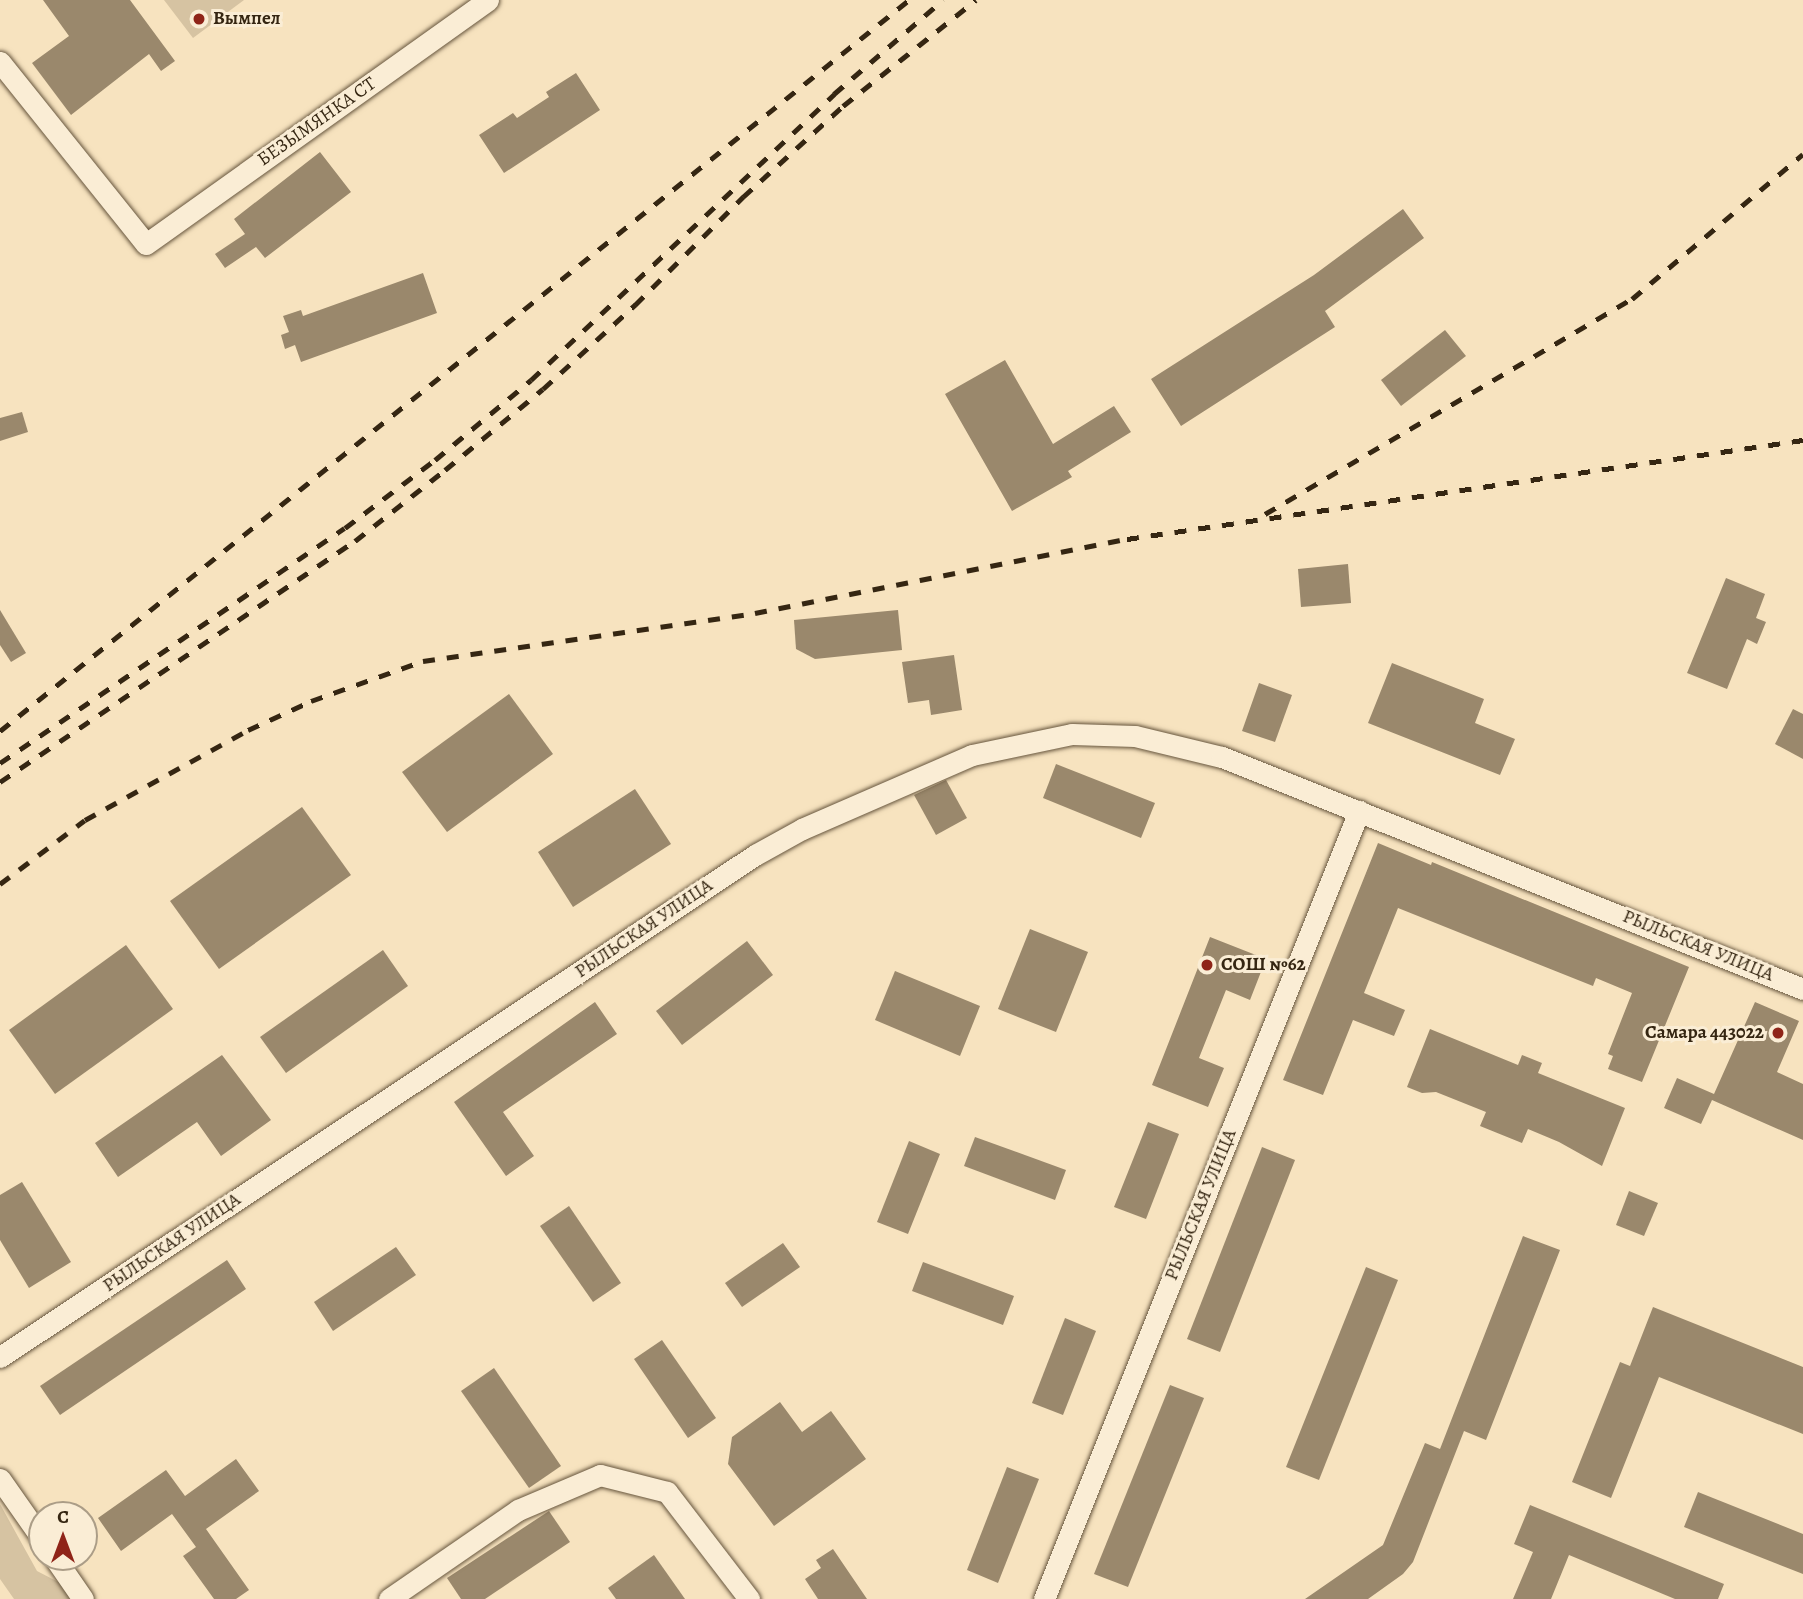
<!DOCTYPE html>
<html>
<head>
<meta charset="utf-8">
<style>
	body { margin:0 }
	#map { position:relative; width:1803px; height:1599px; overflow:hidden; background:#f7e3bf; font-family:Alegreya,serif }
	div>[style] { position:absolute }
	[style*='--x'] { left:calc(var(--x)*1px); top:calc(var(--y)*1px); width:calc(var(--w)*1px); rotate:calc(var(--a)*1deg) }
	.green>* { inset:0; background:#d6c3a2 }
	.building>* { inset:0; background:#9a886c }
	.roads { filter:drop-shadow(0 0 2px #66553d) drop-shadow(0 0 2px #66553d) }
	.minor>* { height:21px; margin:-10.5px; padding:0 10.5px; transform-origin:10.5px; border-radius:10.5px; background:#faedd5 }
	.rail>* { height:5px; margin-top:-2.5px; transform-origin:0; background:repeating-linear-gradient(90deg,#352612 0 12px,transparent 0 24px) }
	.dots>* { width:19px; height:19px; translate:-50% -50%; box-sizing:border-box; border:4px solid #faedd5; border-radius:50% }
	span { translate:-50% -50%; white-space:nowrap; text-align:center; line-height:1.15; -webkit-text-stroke:6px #faedd5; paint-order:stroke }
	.poi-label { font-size:19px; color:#352612; font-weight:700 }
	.left { translate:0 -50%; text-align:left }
	.right { translate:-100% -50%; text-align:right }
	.street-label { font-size:19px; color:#352612 }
	.north { position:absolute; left:28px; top:1501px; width:70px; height:70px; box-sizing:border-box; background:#faedd5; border:2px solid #ab9d87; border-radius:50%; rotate:0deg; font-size:19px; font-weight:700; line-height:28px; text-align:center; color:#352612 }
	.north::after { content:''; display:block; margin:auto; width:24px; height:32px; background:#8f2418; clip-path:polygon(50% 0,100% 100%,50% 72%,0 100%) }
</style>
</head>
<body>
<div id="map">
	<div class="green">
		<div style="clip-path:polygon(164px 0,244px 0,193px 38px)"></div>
		<div style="clip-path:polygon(0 1504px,37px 1571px,91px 1599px,14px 1599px,0 1579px)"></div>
	</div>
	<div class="building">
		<div style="clip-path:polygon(43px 0,130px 0,175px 61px,161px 71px,149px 54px,71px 115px,32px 63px,69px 36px)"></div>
		<div style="clip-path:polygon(576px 73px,600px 110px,504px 173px,479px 135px,513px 113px,517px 118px,549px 97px,546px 92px)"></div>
		<div style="clip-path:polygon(320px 152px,351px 192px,265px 258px,256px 247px,225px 268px,215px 254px,245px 234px,234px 219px)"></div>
		<div style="clip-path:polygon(1403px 209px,1424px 238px,1325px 311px,1335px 327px,1181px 426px,1151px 379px,1314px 275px)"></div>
		<div style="clip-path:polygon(423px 273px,437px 313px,301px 362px,295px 345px,285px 349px,281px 335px,289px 332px,283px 316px,301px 310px,303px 316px)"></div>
		<div style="clip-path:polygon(1445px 330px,1466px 356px,1401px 406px,1381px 380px)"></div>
		<div style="clip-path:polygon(1005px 360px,1053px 444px,1114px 406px,1131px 432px,1068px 471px,1072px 477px,1012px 511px,945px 394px)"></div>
		<div style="clip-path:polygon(22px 412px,28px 432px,0 441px,0 418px)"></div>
		<div style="clip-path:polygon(1348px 564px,1351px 603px,1301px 607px,1298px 569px)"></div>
		<div style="clip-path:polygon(1726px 578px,1765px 594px,1756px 618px,1766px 622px,1757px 644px,1747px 639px,1727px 689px,1687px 673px)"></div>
		<div style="clip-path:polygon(0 610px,26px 653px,11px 662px,0 645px)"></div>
		<div style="clip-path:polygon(898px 610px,902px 650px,815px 659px,796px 649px,794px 620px)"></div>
		<div style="clip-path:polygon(954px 655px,962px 710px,931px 715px,929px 700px,908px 703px,902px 662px)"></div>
		<div style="clip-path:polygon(1392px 663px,1484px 699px,1475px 723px,1515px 739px,1500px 775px,1368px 723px)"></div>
		<div style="clip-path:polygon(1259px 683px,1292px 695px,1275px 742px,1242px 731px)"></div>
		<div style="clip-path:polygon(509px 694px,553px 754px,447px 832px,402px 772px)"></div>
		<div style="clip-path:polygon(1793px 709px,1803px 714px,1803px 759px,1775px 744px)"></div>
		<div style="clip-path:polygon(1056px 764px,1155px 803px,1141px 838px,1043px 798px)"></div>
		<div style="clip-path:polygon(946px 780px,967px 818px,936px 835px,914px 795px)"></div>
		<div style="clip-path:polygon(635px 789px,671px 844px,573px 907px,538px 852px)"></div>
		<div style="clip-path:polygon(302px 807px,351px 875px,219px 969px,170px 901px)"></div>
		<div style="clip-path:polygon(1378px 843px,1431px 865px,1432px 862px,1689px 967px,1642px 1082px,1608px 1069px,1613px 1056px,1608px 1054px,1632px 993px,1596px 978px,1593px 986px,1398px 908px,1364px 993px,1405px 1010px,1394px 1036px,1353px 1020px,1323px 1095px,1283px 1080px)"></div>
		<div style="clip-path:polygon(1030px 929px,1088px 952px,1056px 1032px,998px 1009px)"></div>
		<div style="clip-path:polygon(1210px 937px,1266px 959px,1250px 1000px,1226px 990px,1199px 1058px,1224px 1068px,1208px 1107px,1152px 1085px)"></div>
		<div style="clip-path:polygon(747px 941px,773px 975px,682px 1045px,656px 1011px)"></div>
		<div style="clip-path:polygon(126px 945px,173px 1009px,55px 1094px,9px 1030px)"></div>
		<div style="clip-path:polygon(383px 950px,408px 986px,286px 1073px,260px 1037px)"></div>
		<div style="clip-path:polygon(895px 971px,980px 1006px,960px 1056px,875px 1020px)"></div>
		<div style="clip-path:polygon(595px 1002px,617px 1034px,503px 1112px,534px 1156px,506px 1176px,454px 1102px)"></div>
		<div style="clip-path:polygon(1755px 1002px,1799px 1021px,1777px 1072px,1803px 1084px,1803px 1140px,1712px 1100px,1701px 1124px,1664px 1108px,1677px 1078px,1714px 1094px)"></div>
		<div style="clip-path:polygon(1430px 1029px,1518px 1065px,1522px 1055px,1542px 1063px,1538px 1073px,1625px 1108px,1602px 1166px,1559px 1142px,1528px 1129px,1522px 1143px,1480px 1126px,1486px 1112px,1436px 1092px,1422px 1093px,1407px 1087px)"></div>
		<div style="clip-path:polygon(222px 1055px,271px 1120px,221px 1156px,197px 1122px,118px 1177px,95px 1143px)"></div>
		<div style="clip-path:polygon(1148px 1122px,1179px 1134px,1146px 1219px,1114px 1207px)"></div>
		<div style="clip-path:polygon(975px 1137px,1066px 1170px,1055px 1200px,964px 1166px)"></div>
		<div style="clip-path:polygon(909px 1141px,940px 1154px,908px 1234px,877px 1222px)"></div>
		<div style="clip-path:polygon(1262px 1147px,1295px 1160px,1220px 1352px,1187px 1339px)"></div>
		<div style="clip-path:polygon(22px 1182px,71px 1262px,29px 1288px,0 1240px,0 1195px)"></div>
		<div style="clip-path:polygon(1629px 1191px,1658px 1203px,1644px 1236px,1616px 1225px)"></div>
		<div style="clip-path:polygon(569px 1206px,621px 1283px,593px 1302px,540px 1226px)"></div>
		<div style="clip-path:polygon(1523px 1236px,1560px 1250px,1486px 1440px,1464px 1431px,1413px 1562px,1403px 1574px,1368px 1599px,1305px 1599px,1383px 1545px,1425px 1443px,1440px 1449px)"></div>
		<div style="clip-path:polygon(783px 1243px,800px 1267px,742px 1307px,725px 1283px)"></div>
		<div style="clip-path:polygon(396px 1247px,416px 1275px,333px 1331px,314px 1302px)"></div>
		<div style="clip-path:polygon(227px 1260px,246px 1289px,60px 1415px,40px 1386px)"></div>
		<div style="clip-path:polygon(923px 1262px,1014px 1296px,1003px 1325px,912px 1291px)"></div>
		<div style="clip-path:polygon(1366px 1267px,1398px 1280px,1319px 1480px,1286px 1467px)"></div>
		<div style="clip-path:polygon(1653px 1307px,1803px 1367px,1803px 1434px,1659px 1377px,1611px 1498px,1572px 1482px,1620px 1362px,1630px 1366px)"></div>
		<div style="clip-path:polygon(1065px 1318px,1096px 1331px,1063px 1415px,1032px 1403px)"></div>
		<div style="clip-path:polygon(662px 1340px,716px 1418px,688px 1438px,634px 1359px)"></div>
		<div style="clip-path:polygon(494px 1368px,561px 1466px,529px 1488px,461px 1391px)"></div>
		<div style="clip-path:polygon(1170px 1385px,1204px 1398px,1128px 1587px,1094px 1574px)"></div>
		<div style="clip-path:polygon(780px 1402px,802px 1432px,831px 1411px,866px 1459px,774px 1526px,728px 1464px,732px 1437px)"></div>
		<div style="clip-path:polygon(236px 1459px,259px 1491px,206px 1529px,249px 1590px,236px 1599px,214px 1599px,183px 1556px,196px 1547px,172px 1514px,121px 1551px,98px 1518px,166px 1470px,185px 1496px)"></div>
		<div style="clip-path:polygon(1007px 1467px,1039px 1479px,998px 1583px,967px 1570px)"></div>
		<div style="clip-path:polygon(1698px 1492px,1803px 1534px,1803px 1574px,1684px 1527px)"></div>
		<div style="clip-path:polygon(1530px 1505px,1724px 1584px,1718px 1599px,1675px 1599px,1569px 1555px,1551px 1599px,1513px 1599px,1533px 1552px,1514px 1544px)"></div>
		<div style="clip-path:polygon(549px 1511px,570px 1542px,485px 1599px,461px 1599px,447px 1578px)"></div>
		<div style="clip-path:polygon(833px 1549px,867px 1599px,818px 1599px,805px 1579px,821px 1568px,816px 1560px)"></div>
		<div style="clip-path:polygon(654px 1555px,685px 1599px,616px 1599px,608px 1588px)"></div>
	</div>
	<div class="roads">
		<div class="minor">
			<div style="--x:0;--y:62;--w:233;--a:51.3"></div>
			<div style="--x:146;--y:244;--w:420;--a:-35.5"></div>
			<div style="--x:0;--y:1357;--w:907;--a:-33.62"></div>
			<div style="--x:755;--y:855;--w:54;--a:-29"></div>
			<div style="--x:802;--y:829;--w:185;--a:-23.5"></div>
			<div style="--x:972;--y:755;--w:102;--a:-11.9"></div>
			<div style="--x:1072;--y:734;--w:63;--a:1.8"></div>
			<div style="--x:1135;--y:736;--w:89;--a:13.6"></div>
			<div style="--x:1222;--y:757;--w:626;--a:21.77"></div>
			<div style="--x:0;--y:1479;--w:73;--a:55"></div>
			<div style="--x:54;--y:1557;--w:51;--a:55.4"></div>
			<div style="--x:389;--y:1599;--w:157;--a:-34.6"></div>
			<div style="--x:518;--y:1510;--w:89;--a:-23.1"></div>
			<div style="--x:600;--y:1475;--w:69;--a:14.2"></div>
			<div style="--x:667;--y:1492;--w:135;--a:52.5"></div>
			<div style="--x:1044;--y:1599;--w:849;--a:-68.21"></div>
		</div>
	</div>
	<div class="rail">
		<div style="--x:1265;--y:514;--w:425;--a:-30.4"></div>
		<div style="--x:1632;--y:299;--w:224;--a:-40.3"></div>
		<div style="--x:0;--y:731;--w:1166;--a:-38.81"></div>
		<div style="--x:0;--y:763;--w:417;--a:-34.3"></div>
		<div style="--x:345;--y:528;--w:113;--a:-37.1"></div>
		<div style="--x:435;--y:460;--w:125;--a:-39.8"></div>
		<div style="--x:531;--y:380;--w:417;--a:-43.3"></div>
		<div style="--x:834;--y:94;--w:144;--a:-40.8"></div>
		<div style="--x:0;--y:782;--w:429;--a:-34.2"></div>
		<div style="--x:355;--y:541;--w:115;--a:-38.3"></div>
		<div style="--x:445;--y:470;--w:127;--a:-39.6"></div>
		<div style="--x:543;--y:389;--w:125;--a:-42.4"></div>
		<div style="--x:635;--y:305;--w:153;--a:-45"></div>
		<div style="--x:743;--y:197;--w:135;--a:-42.3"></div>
		<div style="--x:843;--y:106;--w:170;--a:-38.6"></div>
		<div style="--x:0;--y:884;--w:106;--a:-37"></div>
		<div style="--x:85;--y:820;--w:186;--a:-28.9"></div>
		<div style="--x:248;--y:730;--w:69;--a:-24.7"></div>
		<div style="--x:311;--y:701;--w:119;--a:-19.7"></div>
		<div style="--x:423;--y:661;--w:335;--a:-8.2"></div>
		<div style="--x:755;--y:613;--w:379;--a:-11.3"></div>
		<div style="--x:1127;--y:539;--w:683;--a:-8.33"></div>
	</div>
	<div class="dots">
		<div style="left:199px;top:19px;background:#8f2418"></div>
		<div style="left:1207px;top:965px;background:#8f2418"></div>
		<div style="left:1778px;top:1033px;background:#8f2418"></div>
	</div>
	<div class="poi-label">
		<span class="left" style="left:213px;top:19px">Вымпел</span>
		<span class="left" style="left:1221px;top:965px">СОШ №62</span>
		<span class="right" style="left:1764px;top:1033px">Самара 443022</span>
	</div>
	<div class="street-label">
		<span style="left:317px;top:122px;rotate:-35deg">БЕЗЫМЯНКА СТ</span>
		<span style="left:644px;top:929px;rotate:-34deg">РЫЛЬСКАЯ УЛИЦА</span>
		<span style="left:1698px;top:946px;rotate:22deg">РЫЛЬСКАЯ УЛИЦА</span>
		<span style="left:1201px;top:1205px;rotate:-68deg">РЫЛЬСКАЯ УЛИЦА</span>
		<span style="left:172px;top:1243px;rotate:-34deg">РЫЛЬСКАЯ УЛИЦА</span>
	</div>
	<div class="north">С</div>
</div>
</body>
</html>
